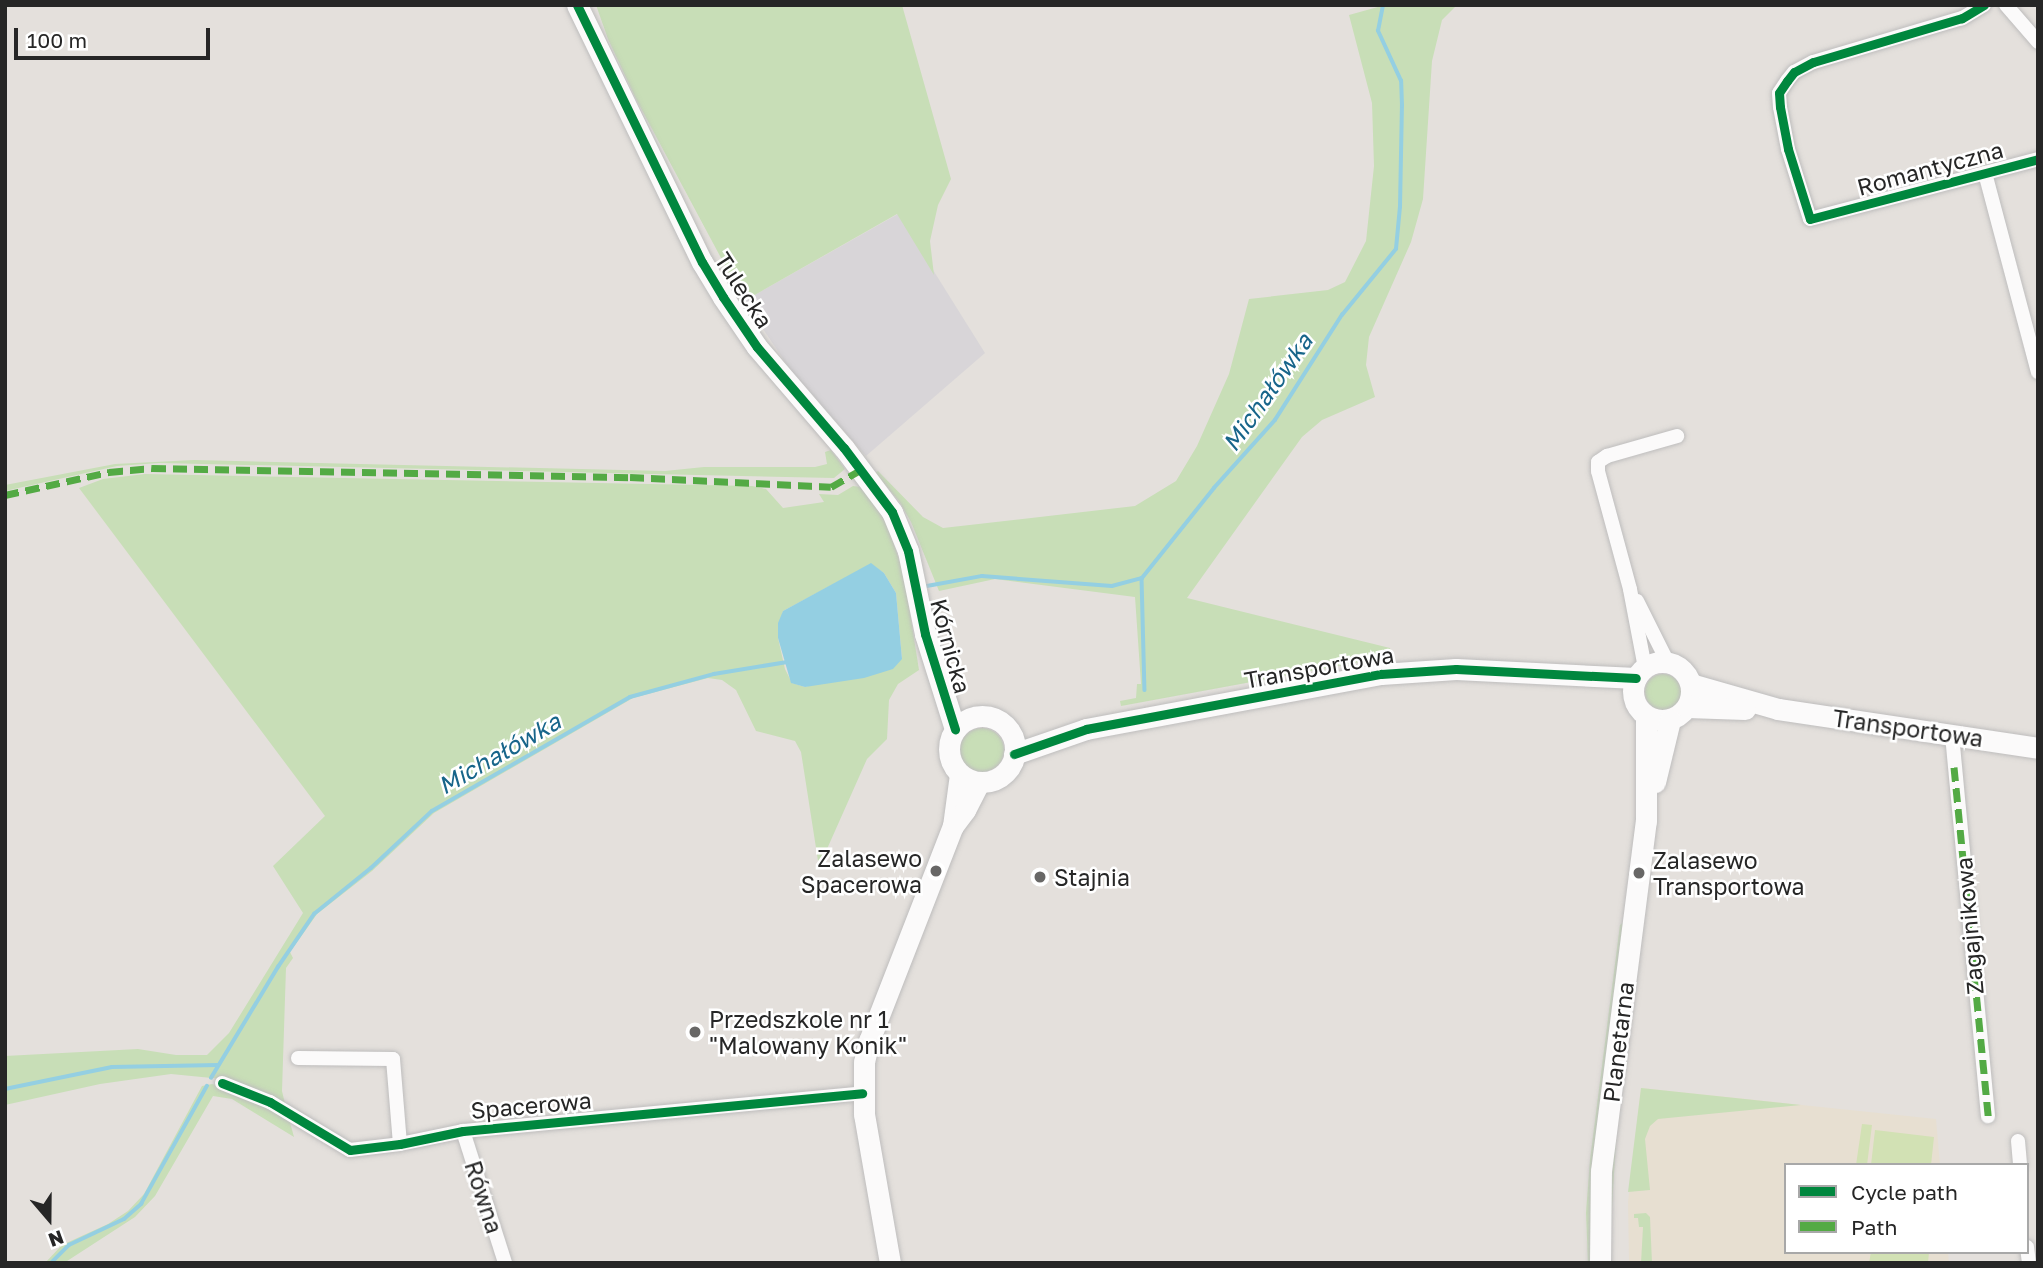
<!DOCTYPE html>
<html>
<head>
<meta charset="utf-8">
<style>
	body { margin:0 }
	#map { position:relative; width:2043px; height:1268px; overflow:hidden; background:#e4e0dc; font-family:"Golos Text",sans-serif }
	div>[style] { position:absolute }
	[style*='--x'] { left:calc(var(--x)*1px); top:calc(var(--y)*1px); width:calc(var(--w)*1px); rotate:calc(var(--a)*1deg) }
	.industrial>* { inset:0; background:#d8d5d8 }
	.education>* { inset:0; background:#e7dfd1 }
	.green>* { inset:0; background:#c8deb7 }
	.round { border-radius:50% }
	.pitch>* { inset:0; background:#d2e1b4 }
	.water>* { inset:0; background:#94cfe2 }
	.stream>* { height:3.5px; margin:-1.75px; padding:0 1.75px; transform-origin:1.75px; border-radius:1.75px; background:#94cfe2 }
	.roads { filter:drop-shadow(0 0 2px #bebdbd) drop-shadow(0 0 2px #bebdbd) }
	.street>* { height:14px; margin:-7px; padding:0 7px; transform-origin:7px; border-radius:7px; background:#fbfafa }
	.secondary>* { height:21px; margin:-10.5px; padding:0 10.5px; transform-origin:10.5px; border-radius:10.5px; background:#fbfafa }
	.secondary>.ring { margin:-10.5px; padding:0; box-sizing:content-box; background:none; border:21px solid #fbfafa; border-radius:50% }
	.quiet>* { height:7px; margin-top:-3.5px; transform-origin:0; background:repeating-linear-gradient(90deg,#53aa44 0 14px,transparent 0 21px) }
	.cycleway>* { height:9px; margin:-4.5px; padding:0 4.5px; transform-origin:4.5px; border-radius:4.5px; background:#00873e }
	.dots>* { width:19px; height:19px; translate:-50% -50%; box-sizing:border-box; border:4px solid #fff; border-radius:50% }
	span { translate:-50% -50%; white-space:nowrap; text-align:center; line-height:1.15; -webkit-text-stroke:5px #fff; paint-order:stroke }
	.street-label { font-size:23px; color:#262626 }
	.poi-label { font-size:23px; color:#262626 }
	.right { translate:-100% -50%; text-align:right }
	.left { translate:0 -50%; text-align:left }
	.water-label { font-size:24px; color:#17658a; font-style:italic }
	.frame { position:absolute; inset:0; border:7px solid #262626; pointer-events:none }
	.legend { position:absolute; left:1784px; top:1163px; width:245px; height:91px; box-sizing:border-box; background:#fff; border:2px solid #a8a8a8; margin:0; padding:9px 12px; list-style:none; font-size:21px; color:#262626 }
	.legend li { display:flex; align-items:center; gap:14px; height:35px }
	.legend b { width:35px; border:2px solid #a8a8a8 }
	.north { position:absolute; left:14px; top:1184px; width:70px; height:70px; -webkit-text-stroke:5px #fff; paint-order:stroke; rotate:160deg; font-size:19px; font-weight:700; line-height:28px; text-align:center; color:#262626 }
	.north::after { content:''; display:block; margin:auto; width:24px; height:32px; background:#262626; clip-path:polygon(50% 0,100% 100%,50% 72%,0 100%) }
	.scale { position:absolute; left:14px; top:28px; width:196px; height:32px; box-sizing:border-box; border:4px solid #262626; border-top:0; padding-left:9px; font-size:21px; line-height:24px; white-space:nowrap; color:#262626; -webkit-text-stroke:5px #fff; paint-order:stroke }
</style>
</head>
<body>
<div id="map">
	<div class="industrial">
		<div style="clip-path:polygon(898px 214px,985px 353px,866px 456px,790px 369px,744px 301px)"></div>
	</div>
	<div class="education">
		<div style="clip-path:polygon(1641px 1088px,1936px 1119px,1940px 1165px,1786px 1165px,1786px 1252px,1948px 1252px,1949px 1263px,1629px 1263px,1628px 1202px)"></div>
	</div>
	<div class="green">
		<div style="clip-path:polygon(596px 5px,902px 5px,951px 179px,938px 205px,930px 241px,934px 275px,897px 214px,744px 301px,636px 99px,608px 39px)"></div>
		<div style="clip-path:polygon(1385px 5px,1457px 5px,1442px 20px,1432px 61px,1423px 199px,1411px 242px,1369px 337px,1366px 365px,1375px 397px,1322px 420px,1302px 437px,1187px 598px,1390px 648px,1392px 656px,1121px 706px,1120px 701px,1136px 698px,1137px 684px,1141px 684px,1135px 597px,995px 579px,939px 591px,911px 522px,899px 501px,875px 473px,878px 471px,923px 517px,943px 528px,1135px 506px,1176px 481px,1197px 446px,1229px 374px,1249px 299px,1328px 290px,1345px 282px,1366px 241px,1374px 166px,1372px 103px,1349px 15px)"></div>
		<div style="clip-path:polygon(831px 450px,845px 469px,834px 478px,159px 463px,117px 466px,5px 491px,5px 485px,115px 464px,194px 460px,665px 471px,704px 467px,815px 467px,827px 464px,825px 452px)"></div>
		<div style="clip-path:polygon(evenodd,145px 474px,752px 486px,766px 489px,783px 508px,824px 502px,819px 494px,838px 495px,853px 486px,861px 487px,887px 523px,904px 575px,919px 670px,898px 684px,889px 700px,887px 739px,867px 759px,819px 867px,801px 752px,795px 741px,756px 731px,736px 690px,722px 680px,708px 678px,633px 698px,434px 813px,372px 871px,317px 914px,290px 952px,293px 958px,286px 968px,282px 1091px,286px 1108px,222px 1079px,171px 1074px,100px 1084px,5px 1105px,5px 1056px,138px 1049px,176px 1055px,207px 1055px,229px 1033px,303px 913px,273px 866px,325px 816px,79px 488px,103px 479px,145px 474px,871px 564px,884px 573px,896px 593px,902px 659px,805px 687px,792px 683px,785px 669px,778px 638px,783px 611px,871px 564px)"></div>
		<div class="round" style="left:1645px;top:674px;width:36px;height:36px"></div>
		<div class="round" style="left:960px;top:728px;width:44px;height:44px"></div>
		<div style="clip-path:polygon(1626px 920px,1593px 1263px,1588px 1263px,1586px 1213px,1590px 1160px,1620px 925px)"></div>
		<div style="clip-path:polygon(212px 1084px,244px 1094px,288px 1115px,294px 1137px,232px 1099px,213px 1096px,155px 1196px,135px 1217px,64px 1263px,45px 1263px,62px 1245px,108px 1224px,128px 1211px,144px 1194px,202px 1086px)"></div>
		<div style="clip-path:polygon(1641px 1088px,1801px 1105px,1658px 1119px,1650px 1126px,1645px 1139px,1650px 1190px,1628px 1192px)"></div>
		<div style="clip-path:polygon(1615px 1139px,1616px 1141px,1609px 1258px,1606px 1233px)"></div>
		<div style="clip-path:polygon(1646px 1213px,1650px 1217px,1652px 1263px,1641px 1263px,1643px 1227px,1639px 1227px,1638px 1218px,1634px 1218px,1634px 1214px)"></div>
	</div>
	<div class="pitch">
		<div style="clip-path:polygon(1862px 1124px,1872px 1125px,1867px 1165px,1856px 1165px)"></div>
		<div style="clip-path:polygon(1875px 1130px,1934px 1137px,1931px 1165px,1871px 1165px)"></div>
		<div style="clip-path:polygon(1871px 1252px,1929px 1252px,1928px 1263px,1869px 1263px)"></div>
	</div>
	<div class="water">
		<div style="clip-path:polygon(871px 563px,884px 573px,896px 593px,902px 659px,893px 669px,864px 678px,805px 687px,791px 683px,778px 638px,778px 623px,783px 611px)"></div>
	</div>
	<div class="stream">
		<div style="--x:1142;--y:578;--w:112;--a:88.5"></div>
		<div style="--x:927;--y:586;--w:56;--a:-10.3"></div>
		<div style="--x:982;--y:576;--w:130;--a:4.4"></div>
		<div style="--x:1112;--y:586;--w:31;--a:-15"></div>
		<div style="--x:1142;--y:578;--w:115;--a:-51.3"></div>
		<div style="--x:1214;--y:488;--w:91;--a:-48.1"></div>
		<div style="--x:1275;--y:420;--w:125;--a:-57.5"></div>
		<div style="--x:1342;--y:315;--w:85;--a:-50.7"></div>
		<div style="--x:1396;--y:249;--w:42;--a:-84.6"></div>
		<div style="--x:1400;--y:207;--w:101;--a:-88.9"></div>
		<div style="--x:1402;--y:106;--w:25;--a:-92"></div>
		<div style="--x:1401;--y:81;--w:55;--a:-114.7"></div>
		<div style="--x:1378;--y:31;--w:26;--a:-79"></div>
		<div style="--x:211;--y:1078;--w:130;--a:-58.9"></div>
		<div style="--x:278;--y:967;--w:64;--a:-55.8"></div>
		<div style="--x:314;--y:914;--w:73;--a:-38.9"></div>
		<div style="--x:371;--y:868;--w:83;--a:-43.1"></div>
		<div style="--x:432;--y:811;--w:228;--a:-29.9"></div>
		<div style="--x:630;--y:697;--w:87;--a:-15.3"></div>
		<div style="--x:714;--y:674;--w:74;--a:-9.3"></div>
		<div style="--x:5;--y:1089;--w:109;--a:-11.6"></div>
		<div style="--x:112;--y:1067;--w:106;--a:-1.1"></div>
		<div style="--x:51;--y:1263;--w:25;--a:-45"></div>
		<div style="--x:69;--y:1245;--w:61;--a:-25.3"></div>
		<div style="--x:124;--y:1219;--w:23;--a:-41"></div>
		<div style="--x:141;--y:1204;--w:135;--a:-60.8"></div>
	</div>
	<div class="roads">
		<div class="street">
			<div style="--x:1984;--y:5;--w:26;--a:149"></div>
			<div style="--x:1962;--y:18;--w:155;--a:163.5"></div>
			<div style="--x:1813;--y:62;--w:21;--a:152"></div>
			<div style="--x:1794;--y:72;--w:11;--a:128"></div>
			<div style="--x:1787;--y:81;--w:14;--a:124"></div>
			<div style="--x:1779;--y:93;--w:14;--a:86"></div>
			<div style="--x:1780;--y:107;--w:43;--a:79.2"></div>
			<div style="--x:1788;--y:149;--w:73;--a:72.6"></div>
			<div style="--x:1810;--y:219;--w:236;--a:-14.7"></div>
			<div style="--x:2006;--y:5;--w:49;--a:49.1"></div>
			<div style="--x:1985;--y:173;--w:206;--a:75.1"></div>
			<div style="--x:1637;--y:601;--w:69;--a:63.4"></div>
			<div style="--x:1645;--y:668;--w:80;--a:-100.8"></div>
			<div style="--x:1630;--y:589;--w:122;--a:-105.2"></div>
			<div style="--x:1598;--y:471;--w:9;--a:-90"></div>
			<div style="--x:1598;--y:462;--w:11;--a:-34"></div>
			<div style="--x:1607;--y:456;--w:73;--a:-15.9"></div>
			<div style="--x:1952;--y:735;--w:383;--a:84.6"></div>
			<div style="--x:298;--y:1058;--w:95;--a:0.6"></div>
			<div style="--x:393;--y:1059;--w:85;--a:85.3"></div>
			<div style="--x:222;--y:1083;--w:52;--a:21.6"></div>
			<div style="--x:270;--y:1102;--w:93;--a:31"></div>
			<div style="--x:350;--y:1150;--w:50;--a:-6.8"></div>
			<div style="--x:400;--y:1144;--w:64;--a:-11.7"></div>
			<div style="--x:463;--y:1131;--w:401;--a:-5.4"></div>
			<div style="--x:463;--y:1131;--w:139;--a:72.3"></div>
			<div style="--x:2018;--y:1141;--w:24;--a:85"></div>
			<div style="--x:2027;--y:1247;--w:16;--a:83"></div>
		</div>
		<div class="secondary">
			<div style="--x:577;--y:5;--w:286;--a:64.1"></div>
			<div style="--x:702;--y:262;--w:41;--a:59"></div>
			<div style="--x:723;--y:297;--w:60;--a:55.8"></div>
			<div style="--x:757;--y:347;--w:133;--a:49.3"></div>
			<div style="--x:844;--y:448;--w:80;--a:53.1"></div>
			<div style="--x:892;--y:512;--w:42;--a:67.7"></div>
			<div style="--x:908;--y:551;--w:85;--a:78.4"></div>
			<div style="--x:925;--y:634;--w:100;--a:72.5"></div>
			<div class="ring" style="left:1633px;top:662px;width:37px;height:37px"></div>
			<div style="--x:1691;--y:684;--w:91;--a:16"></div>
			<div style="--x:1778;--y:709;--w:263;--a:8.5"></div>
			<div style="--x:1687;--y:707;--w:58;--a:2"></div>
			<div class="ring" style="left:949px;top:716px;width:45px;height:45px"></div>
			<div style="--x:1014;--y:754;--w:76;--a:-19.1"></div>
			<div style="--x:1086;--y:729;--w:300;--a:-10.6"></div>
			<div style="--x:1381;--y:674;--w:75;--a:-3.8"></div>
			<div style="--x:1456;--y:669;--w:180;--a:2.9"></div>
			<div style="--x:1655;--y:782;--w:64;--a:-76.4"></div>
			<div style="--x:953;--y:826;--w:52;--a:-82.3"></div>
			<div style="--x:890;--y:1263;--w:151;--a:-99.9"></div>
			<div style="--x:864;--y:1114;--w:52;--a:-90"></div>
			<div style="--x:864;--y:1062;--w:22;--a:-77"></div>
			<div style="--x:869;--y:1041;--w:231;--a:-68.7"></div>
			<div style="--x:953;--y:826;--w:20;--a:-53"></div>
			<div style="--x:965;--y:810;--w:31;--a:-63"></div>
			<div style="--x:1600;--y:1263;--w:92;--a:-89.4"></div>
			<div style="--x:1601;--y:1171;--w:353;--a:-82.7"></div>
			<div style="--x:1646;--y:821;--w:105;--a:-90"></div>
		</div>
	</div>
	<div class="quiet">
		<div style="--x:5;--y:495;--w:107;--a:-12.5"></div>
		<div style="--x:109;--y:472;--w:43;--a:-5.3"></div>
		<div style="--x:152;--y:468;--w:478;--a:1.1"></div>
		<div style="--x:630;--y:477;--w:201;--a:2.8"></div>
		<div style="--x:831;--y:487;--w:34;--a:-30"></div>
		<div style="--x:1954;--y:767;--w:351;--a:84.4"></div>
	</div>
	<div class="cycleway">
		<div style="--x:577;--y:5;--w:286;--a:64.1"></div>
		<div style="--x:702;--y:262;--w:41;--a:59"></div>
		<div style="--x:723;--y:297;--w:60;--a:55.8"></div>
		<div style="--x:757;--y:347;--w:133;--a:49.3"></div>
		<div style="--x:844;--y:448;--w:80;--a:53.1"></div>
		<div style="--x:892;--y:512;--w:42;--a:67.7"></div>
		<div style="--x:908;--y:551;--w:85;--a:78.4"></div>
		<div style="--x:925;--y:634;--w:100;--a:72.5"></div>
		<div style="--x:1984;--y:5;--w:26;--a:149"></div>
		<div style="--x:1962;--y:18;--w:155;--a:163.5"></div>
		<div style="--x:1813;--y:62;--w:21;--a:152"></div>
		<div style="--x:1794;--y:72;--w:11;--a:128"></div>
		<div style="--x:1787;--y:81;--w:14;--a:124"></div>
		<div style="--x:1779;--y:93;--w:14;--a:86"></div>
		<div style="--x:1780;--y:107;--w:43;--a:79.2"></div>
		<div style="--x:1788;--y:149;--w:73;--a:72.6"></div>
		<div style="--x:1810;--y:219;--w:236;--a:-14.7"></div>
		<div style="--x:1014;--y:754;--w:76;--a:-19.1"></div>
		<div style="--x:1086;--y:729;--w:300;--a:-10.6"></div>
		<div style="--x:1381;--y:674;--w:75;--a:-3.8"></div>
		<div style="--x:1456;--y:669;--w:180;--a:2.9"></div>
		<div style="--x:222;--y:1083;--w:52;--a:21.6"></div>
		<div style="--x:270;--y:1102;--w:93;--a:31"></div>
		<div style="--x:350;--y:1150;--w:50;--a:-6.8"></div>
		<div style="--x:400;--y:1144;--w:64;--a:-11.7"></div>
		<div style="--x:463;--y:1131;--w:401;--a:-5.4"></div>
	</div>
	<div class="dots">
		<div style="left:936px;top:871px;background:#686766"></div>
		<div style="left:1639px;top:873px;background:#686766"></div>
		<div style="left:1040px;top:877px;background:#686766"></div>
		<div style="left:695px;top:1032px;background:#686766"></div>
	</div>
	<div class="street-label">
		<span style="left:1930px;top:168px;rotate:-15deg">Romantyczna</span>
		<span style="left:744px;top:290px;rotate:57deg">Tulecka</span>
		<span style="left:951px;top:646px;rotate:75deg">Kórnicka</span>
		<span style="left:1319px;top:667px;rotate:-10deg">Transportowa</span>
		<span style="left:1908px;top:728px;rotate:8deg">Transportowa</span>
		<span style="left:1969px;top:926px;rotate:-95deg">Zagajnikowa</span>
		<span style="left:1618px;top:1042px;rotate:-83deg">Planetarna</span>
		<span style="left:531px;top:1105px;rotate:-5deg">Spacerowa</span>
		<span style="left:484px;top:1197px;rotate:72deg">Równa</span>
	</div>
	<div class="poi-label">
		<span class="right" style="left:922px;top:871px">Zalasewo<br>Spacerowa</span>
		<span class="left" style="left:1653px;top:873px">Zalasewo<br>Transportowa</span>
		<span class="left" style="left:1054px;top:877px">Stajnia</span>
		<span class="left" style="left:709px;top:1032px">Przedszkole nr 1<br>"Malowany Konik"</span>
	</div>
	<div class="water-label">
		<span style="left:1267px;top:392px;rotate:-55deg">Michałówka</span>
		<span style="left:499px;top:753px;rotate:-30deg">Michałówka</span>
	</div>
	<div class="frame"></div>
	<ul class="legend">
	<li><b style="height:9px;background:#00873e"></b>Cycle path</li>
	<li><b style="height:9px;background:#53aa44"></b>Path</li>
	</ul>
	<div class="north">N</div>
	<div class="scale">100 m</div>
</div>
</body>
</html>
